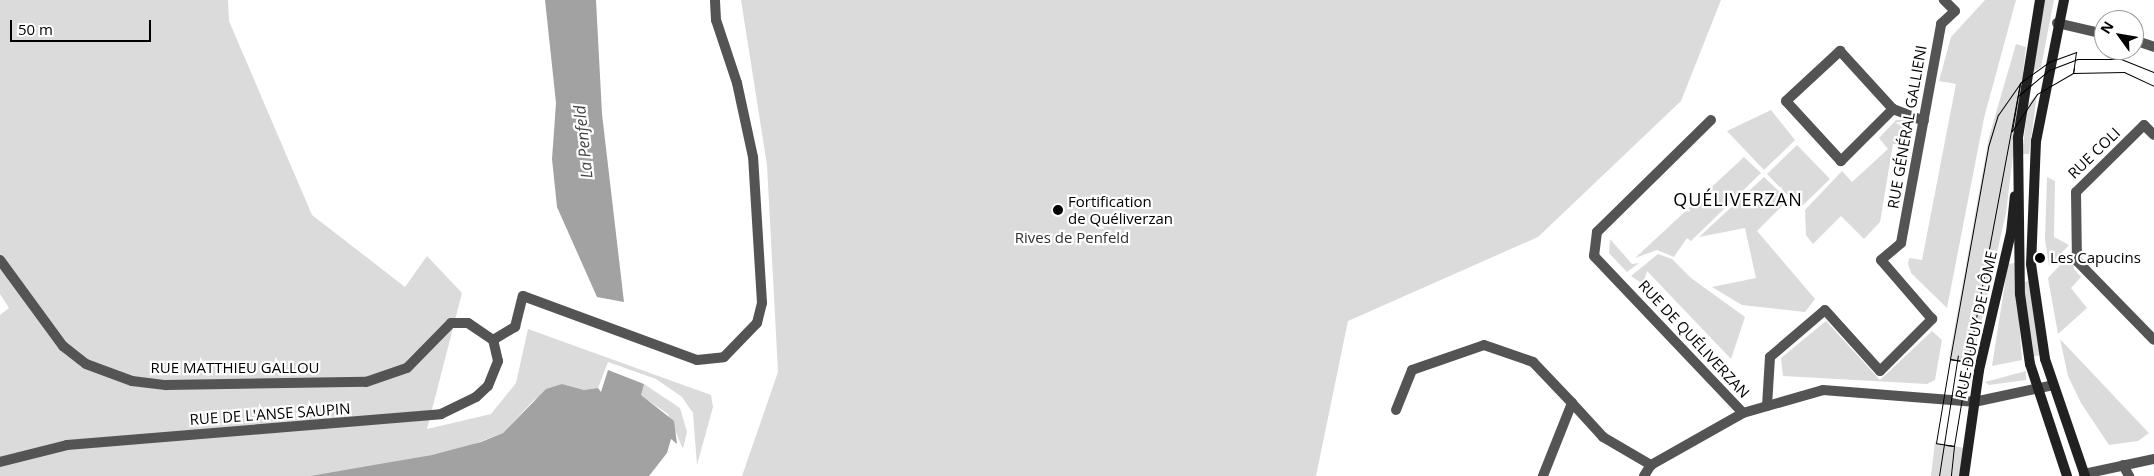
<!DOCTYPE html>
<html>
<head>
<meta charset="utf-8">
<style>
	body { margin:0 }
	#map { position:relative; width:2154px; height:476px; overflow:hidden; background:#fff; font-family:"Open Sans",sans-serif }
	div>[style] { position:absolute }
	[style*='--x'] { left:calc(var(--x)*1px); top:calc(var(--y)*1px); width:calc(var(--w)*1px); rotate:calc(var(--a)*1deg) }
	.green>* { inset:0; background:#dbdbdb }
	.water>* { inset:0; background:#a2a2a2 }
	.minor>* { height:10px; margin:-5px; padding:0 5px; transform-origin:5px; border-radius:5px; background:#545454 }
	.tertiary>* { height:10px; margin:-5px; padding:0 5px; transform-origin:5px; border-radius:5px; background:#545454 }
	.secondary>* { height:10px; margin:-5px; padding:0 5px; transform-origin:5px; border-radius:5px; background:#212121 }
	.tram>* { height:1px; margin:-0.5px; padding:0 0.5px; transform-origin:0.5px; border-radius:0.5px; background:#000 }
	.dots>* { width:14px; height:14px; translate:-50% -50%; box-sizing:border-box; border:2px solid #fff; border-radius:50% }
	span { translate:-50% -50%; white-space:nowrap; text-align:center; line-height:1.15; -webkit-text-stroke:4.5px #fff; paint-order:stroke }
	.street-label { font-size:15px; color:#000 }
	.poi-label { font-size:15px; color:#000 }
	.left { translate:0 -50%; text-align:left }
	.park-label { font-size:15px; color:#323232 }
	.water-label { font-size:16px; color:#434343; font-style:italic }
	.quarter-label { font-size:18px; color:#000; letter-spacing:1px }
	.north { position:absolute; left:2094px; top:10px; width:50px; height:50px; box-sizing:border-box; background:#fff; border:1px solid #999; border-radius:50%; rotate:302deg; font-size:14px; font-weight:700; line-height:20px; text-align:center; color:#000 }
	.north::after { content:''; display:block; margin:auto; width:18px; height:22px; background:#000; clip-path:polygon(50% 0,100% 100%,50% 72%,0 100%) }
	.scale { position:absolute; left:10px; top:20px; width:141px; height:22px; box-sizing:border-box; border:2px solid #000; border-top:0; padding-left:6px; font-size:15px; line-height:18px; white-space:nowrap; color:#000; -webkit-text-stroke:4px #fff; paint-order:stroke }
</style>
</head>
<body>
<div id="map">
	<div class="green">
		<div style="clip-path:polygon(0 0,228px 0,229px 21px,312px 215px,405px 287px,427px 256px,462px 293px,427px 429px,491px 414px,516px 383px,528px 329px,711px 395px,713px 407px,697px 465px,693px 413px,682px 397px,656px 379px,608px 362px,598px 388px,584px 390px,562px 384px,534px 400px,503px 433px,461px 449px,404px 461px,310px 476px,0 476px,0 315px,9px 308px,0 294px)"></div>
		<div style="clip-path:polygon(741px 0,1721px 0,1681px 101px,1538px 237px,1348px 321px,1316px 476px,742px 476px,778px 372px,767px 165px)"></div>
		<div style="clip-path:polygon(1985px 0,2016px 0,1984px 118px,1947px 308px,1911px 273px,1908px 264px,1909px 258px,1922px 260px,1956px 84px,1939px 81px,1951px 37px)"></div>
		<div style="clip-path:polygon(2044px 0,2054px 0,2041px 67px,2032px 73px)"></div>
		<div style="clip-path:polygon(2016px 44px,2026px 47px,2006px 213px,1972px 363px,1968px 362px,1949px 359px,1989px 137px)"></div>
		<div style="clip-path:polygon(2037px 94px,2029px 154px,2022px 154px,2028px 104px)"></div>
		<div style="clip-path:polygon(1771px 110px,1795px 140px,1764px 170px,1727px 131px)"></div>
		<div style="clip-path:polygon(1896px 120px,1908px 120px,1909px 130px,1906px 145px,1893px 144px,1880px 222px,1864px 239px,1841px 216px,1813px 244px,1806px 235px,1805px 210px,1842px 171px,1852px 182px,1888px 149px,1879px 138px)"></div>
		<div style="clip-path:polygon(1797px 145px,1830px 179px,1800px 208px,1767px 174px)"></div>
		<div style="clip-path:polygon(1744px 157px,1761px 173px,1691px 241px,1687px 238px,1674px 257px,1657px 250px,1635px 258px)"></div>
		<div style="clip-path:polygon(1764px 177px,1788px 200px,1757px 231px,1815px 299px,1805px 312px,1742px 305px,1712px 287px,1756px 278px,1745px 228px,1699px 237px)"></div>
		<div style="clip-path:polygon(2047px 177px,2055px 181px,2054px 237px,2069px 245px,2049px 266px,2045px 239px)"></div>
		<div style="clip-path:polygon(1610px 239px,1632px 264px,1639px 263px,1627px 272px,1609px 253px)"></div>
		<div style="clip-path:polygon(2072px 252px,2074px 269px,2081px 277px,2071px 288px,2087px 308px,2058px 334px,2048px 278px)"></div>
		<div style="clip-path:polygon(1658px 254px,1672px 259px,1691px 278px,1745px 317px,1731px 359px,1647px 271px,1643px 284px,1631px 276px)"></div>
		<div style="clip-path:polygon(2015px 263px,2022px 360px,1992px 366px,2008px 264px)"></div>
		<div style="clip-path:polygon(2029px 281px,2040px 355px,2032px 357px,2025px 309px,2024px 282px)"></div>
		<div style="clip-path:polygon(1826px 321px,1880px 380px,1932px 331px,1942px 340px,1935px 380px,1927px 384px,1783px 376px,1781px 358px)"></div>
		<div style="clip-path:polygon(2060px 339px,2146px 430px,2149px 433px,2138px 441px,2109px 445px,2081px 403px,2068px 376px)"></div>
		<div style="clip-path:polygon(2026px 371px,2026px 380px,1989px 385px,1985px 382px)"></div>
		<div style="clip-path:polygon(644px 384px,680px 408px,687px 432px,683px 449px,668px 414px,640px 395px)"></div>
		<div style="clip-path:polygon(1935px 442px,1964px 448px,1959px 476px,1931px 476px)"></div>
	</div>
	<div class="water">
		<div style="clip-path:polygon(545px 0,596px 0,602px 114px,624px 302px,597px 297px,557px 207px,552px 159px,556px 103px)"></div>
		<div style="clip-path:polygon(608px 370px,644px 384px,641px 395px,674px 421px,677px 444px,671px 439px,667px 453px,649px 476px,310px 476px,432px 455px,481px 442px,503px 433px,546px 389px,562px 384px,584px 390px,598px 388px,601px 392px)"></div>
	</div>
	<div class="minor">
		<div style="--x:2057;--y:23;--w:48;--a:13.2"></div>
		<div style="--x:2134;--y:40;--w:21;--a:19"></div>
		<div style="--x:1893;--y:109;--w:74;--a:135"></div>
		<div style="--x:1841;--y:161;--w:81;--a:-132.5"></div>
		<div style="--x:1786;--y:101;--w:74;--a:-42.8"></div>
		<div style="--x:1840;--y:51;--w:79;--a:47.6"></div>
		<div style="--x:1893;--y:109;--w:33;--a:21"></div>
		<div style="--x:1711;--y:120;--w:160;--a:135.5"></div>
		<div style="--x:1597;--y:232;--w:24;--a:97"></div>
		<div style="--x:1594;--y:256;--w:216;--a:46.5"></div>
		<div style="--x:2154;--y:135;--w:14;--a:-135"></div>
		<div style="--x:2144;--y:125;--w:95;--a:135.4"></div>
		<div style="--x:2076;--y:192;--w:69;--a:89.2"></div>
		<div style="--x:2077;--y:261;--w:110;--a:45.7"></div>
		<div style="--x:1572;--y:403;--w:46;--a:47.6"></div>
		<div style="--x:1603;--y:437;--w:56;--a:30.3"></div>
		<div style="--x:1767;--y:406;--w:49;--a:-86.5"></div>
		<div style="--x:1770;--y:357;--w:72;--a:-40.5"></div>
		<div style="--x:1825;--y:310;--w:82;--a:48"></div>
		<div style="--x:1880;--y:371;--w:74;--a:-45"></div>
		<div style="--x:1932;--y:319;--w:78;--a:-130.8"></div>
		<div style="--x:1881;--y:260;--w:26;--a:-40"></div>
		<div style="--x:1901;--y:243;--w:223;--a:-79.6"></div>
		<div style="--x:1941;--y:24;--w:19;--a:-43"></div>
		<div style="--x:1955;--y:11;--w:16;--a:-135"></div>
		<div style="--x:1396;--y:410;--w:43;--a:-68.2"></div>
		<div style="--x:1412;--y:370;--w:76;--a:-19.1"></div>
		<div style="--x:1484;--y:345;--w:52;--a:19.1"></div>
		<div style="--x:1533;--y:362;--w:57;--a:46.4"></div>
		<div style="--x:1572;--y:403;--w:79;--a:111.7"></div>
		<div style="--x:2123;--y:465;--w:13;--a:61"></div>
		<div style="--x:2084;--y:474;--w:72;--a:-12.1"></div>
		<div style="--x:1644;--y:476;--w:13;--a:-58"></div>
		<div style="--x:1651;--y:465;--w:106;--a:-29.5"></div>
		<div style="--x:1743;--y:413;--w:83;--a:-16"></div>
		<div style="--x:1823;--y:390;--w:151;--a:4.5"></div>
		<div style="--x:1974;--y:402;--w:81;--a:-12.1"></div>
	</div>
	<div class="tertiary">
		<div style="--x:0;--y:260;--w:107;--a:53.8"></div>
		<div style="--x:63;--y:346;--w:29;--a:38"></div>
		<div style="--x:86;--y:364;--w:49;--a:20.3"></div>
		<div style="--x:132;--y:381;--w:34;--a:7"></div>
		<div style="--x:166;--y:385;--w:200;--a:-0.9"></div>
		<div style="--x:366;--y:382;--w:43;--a:-18.9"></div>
		<div style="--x:407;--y:368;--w:63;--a:-45.6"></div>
		<div style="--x:451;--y:323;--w:17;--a:0"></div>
		<div style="--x:468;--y:323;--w:30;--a:34"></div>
		<div style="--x:493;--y:340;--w:26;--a:-31"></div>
		<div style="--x:515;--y:327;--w:32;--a:-76"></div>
		<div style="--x:523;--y:296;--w:185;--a:20.2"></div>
		<div style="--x:697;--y:360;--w:27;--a:-6"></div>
		<div style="--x:724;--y:357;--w:47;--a:-45.9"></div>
		<div style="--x:757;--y:323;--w:21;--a:-76"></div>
		<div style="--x:762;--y:303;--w:146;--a:-93.5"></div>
		<div style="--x:753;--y:157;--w:76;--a:-102.2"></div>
		<div style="--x:737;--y:83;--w:66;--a:-108.4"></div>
		<div style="--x:716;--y:20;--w:20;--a:-93"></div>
		<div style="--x:0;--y:462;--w:69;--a:-14.2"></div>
		<div style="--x:67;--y:445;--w:375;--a:-4.7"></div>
		<div style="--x:441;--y:414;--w:39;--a:-26"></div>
		<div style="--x:476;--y:397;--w:16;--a:-43"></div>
		<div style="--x:488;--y:386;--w:27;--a:-68"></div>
		<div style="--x:498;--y:361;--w:22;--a:-103"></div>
	</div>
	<div class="secondary">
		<div style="--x:2040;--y:0;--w:140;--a:99.1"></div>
		<div style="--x:2018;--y:138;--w:156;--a:89.3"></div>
		<div style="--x:2020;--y:294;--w:71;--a:81.9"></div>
		<div style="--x:2030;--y:364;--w:118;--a:71.7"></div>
		<div style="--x:2064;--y:0;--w:144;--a:101.2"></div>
		<div style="--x:2036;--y:141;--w:123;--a:92.3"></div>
		<div style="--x:2031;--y:264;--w:96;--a:81.6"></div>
		<div style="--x:2045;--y:359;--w:124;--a:71.1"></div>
		<div style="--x:1964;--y:476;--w:107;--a:-81.9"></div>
		<div style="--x:1979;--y:370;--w:141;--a:-76.9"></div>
		<div style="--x:2011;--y:233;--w:37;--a:-84"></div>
	</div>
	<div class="tram">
		<div style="--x:2076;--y:52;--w:21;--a:98"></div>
		<div style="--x:2073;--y:73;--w:42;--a:149.7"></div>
		<div style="--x:2037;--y:94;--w:45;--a:124"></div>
		<div style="--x:2012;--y:131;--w:49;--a:-80.5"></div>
		<div style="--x:2020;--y:83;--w:36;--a:-36"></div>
		<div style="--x:2049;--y:62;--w:29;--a:-20"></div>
		<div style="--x:2074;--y:68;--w:5;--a:101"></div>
		<div style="--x:2073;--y:73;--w:51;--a:-1.1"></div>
		<div style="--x:2124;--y:72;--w:33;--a:25"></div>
		<div style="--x:2020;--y:83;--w:284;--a:100.6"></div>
		<div style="--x:1968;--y:362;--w:18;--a:-171"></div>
		<div style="--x:1950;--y:359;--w:215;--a:-79.8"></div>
		<div style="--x:1988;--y:147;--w:34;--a:-73"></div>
		<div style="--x:1998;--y:115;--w:39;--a:-55"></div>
		<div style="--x:2018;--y:96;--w:40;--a:-40"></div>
		<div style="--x:2049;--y:70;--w:30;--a:-21"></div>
		<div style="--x:2077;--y:59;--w:44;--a:0"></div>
		<div style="--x:2121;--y:59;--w:35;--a:22"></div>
		<div style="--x:1950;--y:359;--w:18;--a:9"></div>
		<div style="--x:1968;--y:362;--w:85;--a:99.5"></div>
		<div style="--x:1954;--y:446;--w:18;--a:-171"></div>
		<div style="--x:1936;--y:443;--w:85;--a:-80.5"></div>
		<div style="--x:1946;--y:445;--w:8;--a:7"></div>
		<div style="--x:1954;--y:446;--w:30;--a:96"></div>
		<div style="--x:1939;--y:476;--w:122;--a:-81.1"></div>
	</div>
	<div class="dots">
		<div style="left:1058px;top:210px;background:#000"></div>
		<div style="left:2040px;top:258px;background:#000"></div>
	</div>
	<div class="street-label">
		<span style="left:1907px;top:127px;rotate:-80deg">RUE GÉNÉRAL GALLIENI</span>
		<span style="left:2094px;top:153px;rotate:-44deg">RUE COLI</span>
		<span style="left:1976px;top:325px;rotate:-78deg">RUE DUPUY DE LÔME</span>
		<span style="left:1694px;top:339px;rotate:47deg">RUE DE QUÉLIVERZAN</span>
		<span style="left:235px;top:368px">RUE MATTHIEU GALLOU</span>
		<span style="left:270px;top:414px;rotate:-4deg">RUE DE L'ANSE SAUPIN</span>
	</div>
	<div class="poi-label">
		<span class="left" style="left:1068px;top:210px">Fortification<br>de Quéliverzan</span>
		<span class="left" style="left:2050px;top:258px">Les Capucins</span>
	</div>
	<div class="park-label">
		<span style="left:1072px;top:238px">Rives de Penfeld</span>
	</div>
	<div class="water-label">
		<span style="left:583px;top:142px;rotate:-96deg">La Penfeld</span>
	</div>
	<div class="quarter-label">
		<span style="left:1738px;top:199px">QUÉLIVERZAN</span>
	</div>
	<div class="north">N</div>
	<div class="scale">50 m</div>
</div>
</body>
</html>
